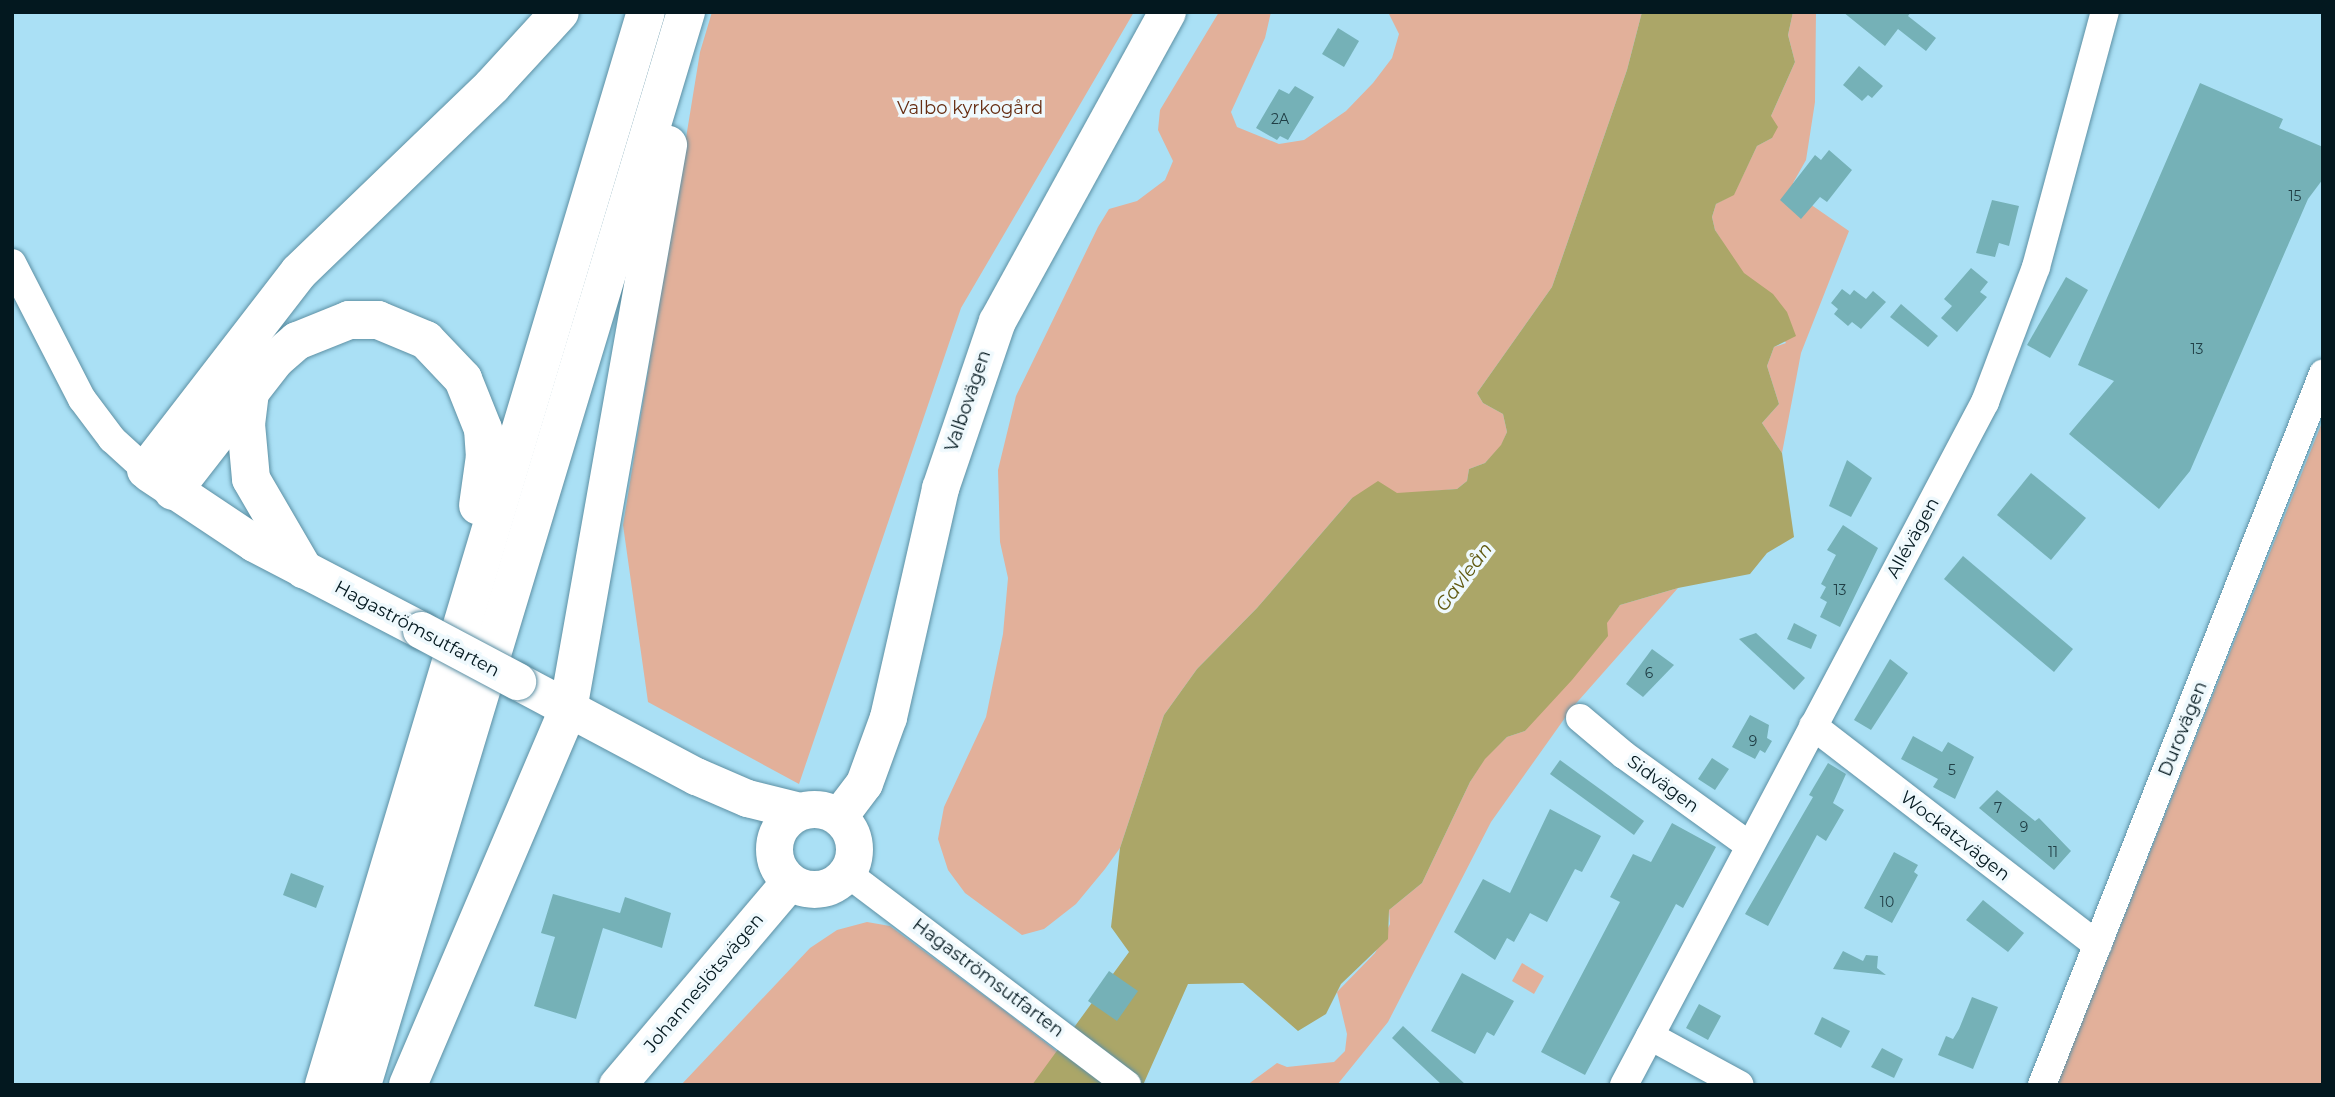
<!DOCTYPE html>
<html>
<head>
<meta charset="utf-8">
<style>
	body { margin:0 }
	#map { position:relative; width:2335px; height:1097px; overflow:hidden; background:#aae0f5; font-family:Montserrat,sans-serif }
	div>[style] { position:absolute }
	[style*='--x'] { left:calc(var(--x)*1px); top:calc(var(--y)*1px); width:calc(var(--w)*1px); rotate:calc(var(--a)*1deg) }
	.green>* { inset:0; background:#e2b09a }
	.water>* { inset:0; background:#aba668 }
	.building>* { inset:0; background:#75b1b7 }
	.roads { filter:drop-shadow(0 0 2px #5d90a4) drop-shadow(0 0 2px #5d90a4) }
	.minor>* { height:28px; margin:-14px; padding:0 14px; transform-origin:14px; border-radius:14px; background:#fff }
	.major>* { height:37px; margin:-18.5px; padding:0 18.5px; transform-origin:18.5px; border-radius:18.5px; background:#fff }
	.major>.ring { margin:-18.5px; padding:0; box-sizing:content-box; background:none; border:37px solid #fff; border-radius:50% }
	.highway>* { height:38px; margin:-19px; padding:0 19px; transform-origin:19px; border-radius:19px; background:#fff }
	.bridges { filter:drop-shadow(0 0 2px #5d90a4) drop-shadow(0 0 2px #5d90a4) }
	.major-bridge>* { height:37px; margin:-18.5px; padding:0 18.5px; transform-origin:18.5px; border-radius:18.5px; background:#fff }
	span { translate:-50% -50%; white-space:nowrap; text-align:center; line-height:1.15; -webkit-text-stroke:7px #eff9fd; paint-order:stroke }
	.number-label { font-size:14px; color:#203e45 }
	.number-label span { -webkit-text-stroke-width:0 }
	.park-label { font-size:18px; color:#662e13 }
	.street-label { font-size:18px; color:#03181f }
	.water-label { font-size:19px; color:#605910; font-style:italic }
	.frame { position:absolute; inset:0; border:14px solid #03181f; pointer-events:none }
</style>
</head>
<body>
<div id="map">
	<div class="green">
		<div style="clip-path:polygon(712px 12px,1134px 12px,961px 308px,799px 784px,648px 702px,623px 525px,700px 52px)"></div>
		<div style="clip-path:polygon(1219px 12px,1271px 12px,1265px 38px,1231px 112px,1237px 127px,1279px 144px,1304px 140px,1346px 111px,1373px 83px,1392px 58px,1399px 34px,1388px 12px,1642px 12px,1627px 70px,1552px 287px,1477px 393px,1483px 403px,1503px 414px,1507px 432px,1501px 446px,1485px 463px,1469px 469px,1467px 481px,1457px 489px,1352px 498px,1257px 608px,1197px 669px,1164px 715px,1120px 848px,1105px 869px,1076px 904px,1044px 929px,1022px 935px,965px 893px,948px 870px,938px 839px,944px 807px,986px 717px,1003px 634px,1008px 578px,1000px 542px,998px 470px,1016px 396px,1098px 227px,1109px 209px,1137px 201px,1165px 180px,1173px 161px,1158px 130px,1160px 110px)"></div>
		<div style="clip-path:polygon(1793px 12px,1816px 12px,1815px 102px,1806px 160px,1793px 183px,1810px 204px,1849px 231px,1801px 353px,1782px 453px,1762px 423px,1779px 404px,1767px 366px,1774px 347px,1786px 343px,1715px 230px,1712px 217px,1716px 204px,1734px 194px,1757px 146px,1772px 138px,1771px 116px,1795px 62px,1788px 35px)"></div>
		<div style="clip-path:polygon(2323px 420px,2323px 1085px,2057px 1085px)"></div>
		<div style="clip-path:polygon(1678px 588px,1572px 708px,1491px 822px,1388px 1022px,1337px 1085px,1247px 1085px,1277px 1063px,1287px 1067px,1334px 1062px,1345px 1051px,1347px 1034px,1337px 992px,1375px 953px,1390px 924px,1389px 910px,1422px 883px,1470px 782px,1485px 758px,1507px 737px,1525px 731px,1620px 605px)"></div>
		<div style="clip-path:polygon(867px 922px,890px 926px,1002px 1009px,1059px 1053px,1051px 1064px,1032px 1085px,681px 1085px,810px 948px,837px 930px)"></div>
		<div style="clip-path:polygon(1522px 963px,1544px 976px,1534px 994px,1512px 981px)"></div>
	</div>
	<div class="water">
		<div style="clip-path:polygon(1642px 12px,1793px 12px,1788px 35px,1795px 62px,1771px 116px,1778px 127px,1772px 138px,1757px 146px,1734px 195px,1716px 204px,1712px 217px,1715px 230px,1744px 273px,1773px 294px,1787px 312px,1796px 336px,1774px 347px,1767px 366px,1779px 404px,1762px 423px,1782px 453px,1794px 537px,1767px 553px,1750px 574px,1678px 588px,1620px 605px,1607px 623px,1608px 636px,1572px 680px,1525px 731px,1507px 737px,1485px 759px,1470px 782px,1422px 883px,1389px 910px,1388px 939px,1341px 984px,1326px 1014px,1298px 1031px,1243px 983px,1188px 984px,1143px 1085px,1032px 1085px,1129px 952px,1111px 927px,1120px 848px,1164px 715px,1197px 669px,1257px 608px,1352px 498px,1378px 481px,1397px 493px,1457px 489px,1467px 481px,1469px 469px,1485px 463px,1501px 445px,1507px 432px,1503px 414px,1483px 403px,1477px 393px,1552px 287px,1627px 70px)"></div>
	</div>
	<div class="building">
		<div style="clip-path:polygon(1843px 12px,1911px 12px,1908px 16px,1936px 38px,1926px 51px,1898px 29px,1885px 46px)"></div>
		<div style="clip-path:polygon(1338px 28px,1359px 41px,1344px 67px,1322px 54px)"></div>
		<div style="clip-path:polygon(1859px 66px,1883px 86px,1872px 98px,1868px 95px,1862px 101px,1843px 85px)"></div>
		<div style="clip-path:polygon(2200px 83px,2283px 119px,2279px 128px,2323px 147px,2323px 179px,2308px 199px,2190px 471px,2159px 509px,2069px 434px,2114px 381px,2078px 365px)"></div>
		<div style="clip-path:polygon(1295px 86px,1314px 97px,1288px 140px,1280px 136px,1277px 140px,1256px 128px,1279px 89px,1289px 94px)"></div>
		<div style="clip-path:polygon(1829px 150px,1852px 170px,1827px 202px,1820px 197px,1801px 219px,1780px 200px,1815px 155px,1821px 160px)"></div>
		<div style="clip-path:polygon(1992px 200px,2019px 206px,2009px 246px,1999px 243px,1995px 257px,1976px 253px)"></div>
		<div style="clip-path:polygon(1971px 268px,1988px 282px,1980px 292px,1987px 297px,1957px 332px,1941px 318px,1952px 306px,1944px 299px)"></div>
		<div style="clip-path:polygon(2066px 277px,2088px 290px,2050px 358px,2027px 345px)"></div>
		<div style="clip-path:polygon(1842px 289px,1850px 295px,1854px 290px,1866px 299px,1873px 291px,1886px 302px,1861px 329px,1852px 322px,1848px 326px,1834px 314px,1838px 309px,1831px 303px)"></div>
		<div style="clip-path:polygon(1901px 304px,1938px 336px,1928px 347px,1890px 317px)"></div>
		<div style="clip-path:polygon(1847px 460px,1872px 478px,1851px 517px,1829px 506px)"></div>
		<div style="clip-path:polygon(2031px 473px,2086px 518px,2051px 560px,1997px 515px)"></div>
		<div style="clip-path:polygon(1843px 525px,1878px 548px,1840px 627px,1820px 617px,1827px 602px,1820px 598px,1826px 587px,1821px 584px,1836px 555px,1827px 550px)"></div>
		<div style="clip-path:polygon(1963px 556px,2073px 649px,2054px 672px,1944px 579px)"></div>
		<div style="clip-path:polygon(1794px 623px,1817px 635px,1811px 649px,1787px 639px)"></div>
		<div style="clip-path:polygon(1756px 633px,1805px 678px,1794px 690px,1739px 639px)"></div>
		<div style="clip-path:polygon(1652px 649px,1674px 665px,1643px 697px,1626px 684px)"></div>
		<div style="clip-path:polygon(1890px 659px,1908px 673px,1871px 730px,1854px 720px)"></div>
		<div style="clip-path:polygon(1750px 715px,1769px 725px,1767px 738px,1772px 741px,1765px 753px,1760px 750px,1755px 759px,1732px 747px)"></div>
		<div style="clip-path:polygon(1913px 736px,1942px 752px,1948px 742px,1974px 757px,1955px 799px,1933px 787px,1938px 779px,1901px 759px)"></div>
		<div style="clip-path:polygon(1712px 758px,1729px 769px,1715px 790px,1698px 779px)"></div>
		<div style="clip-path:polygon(1560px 760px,1644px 821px,1634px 835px,1550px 774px)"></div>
		<div style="clip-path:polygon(1828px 763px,1846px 774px,1833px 803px,1844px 810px,1826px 841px,1817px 835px,1768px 926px,1745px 914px,1813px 797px,1809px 795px)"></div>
		<div style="clip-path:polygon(1997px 790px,2035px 821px,2039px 818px,2071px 851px,2054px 870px,1979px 808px)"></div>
		<div style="clip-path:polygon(1550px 809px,1601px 836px,1582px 872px,1575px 869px,1547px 922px,1530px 913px,1514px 942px,1507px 938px,1495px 960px,1454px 932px,1483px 879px,1510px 893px)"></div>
		<div style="clip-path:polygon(1672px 823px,1716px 847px,1683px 908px,1676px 904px,1585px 1075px,1541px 1052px,1620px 902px,1610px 897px,1633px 854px,1651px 862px)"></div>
		<div style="clip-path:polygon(1894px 852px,1918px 865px,1914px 872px,1918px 875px,1892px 923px,1864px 908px)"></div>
		<div style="clip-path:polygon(291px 873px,324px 886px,316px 908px,283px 895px)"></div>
		<div style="clip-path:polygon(553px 894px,620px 913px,625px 897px,671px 913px,662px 948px,603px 928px,576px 1019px,534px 1006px,555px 937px,541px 933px)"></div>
		<div style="clip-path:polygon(1983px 900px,2024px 933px,2008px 952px,1966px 920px)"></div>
		<div style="clip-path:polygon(1843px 951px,1863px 961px,1866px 955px,1878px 956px,1877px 968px,1886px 975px,1833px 969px)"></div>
		<div style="clip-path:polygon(1109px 971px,1138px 991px,1117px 1021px,1088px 1001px)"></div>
		<div style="clip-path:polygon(1462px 973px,1514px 1001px,1494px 1036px,1487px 1032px,1475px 1054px,1431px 1031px)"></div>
		<div style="clip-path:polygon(1972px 997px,1998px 1007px,1973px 1069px,1938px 1055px,1946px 1036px,1953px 1039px,1959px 1029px)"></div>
		<div style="clip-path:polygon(1699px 1004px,1721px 1016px,1708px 1040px,1686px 1028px)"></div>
		<div style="clip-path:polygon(1822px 1017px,1850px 1031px,1841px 1048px,1814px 1034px)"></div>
		<div style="clip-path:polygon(1403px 1026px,1466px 1085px,1442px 1085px,1392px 1038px)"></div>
		<div style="clip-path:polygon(1882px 1048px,1903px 1059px,1894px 1078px,1871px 1067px)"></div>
	</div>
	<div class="roads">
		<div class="minor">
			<div style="--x:12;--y:263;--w:153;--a:62.8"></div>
			<div style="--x:82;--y:399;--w:50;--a:53.1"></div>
			<div style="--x:112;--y:439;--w:46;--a:42.4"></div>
			<div style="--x:1580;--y:718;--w:57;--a:40.1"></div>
			<div style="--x:1624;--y:755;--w:154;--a:35.8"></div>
			<div style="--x:1813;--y:726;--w:359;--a:37.6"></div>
			<div style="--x:847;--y:873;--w:351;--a:37.1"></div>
			<div style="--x:1650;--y:1036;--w:102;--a:28.6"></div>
			<div style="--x:1624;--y:1085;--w:773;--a:-62.14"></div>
			<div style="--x:1985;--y:402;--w:144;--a:-69.3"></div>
			<div style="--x:2036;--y:267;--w:264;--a:-74.9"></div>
			<div style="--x:2042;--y:1085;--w:765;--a:-68.44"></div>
		</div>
		<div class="major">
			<div style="--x:149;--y:473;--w:126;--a:33.7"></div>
			<div style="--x:254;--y:543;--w:188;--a:27.5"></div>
			<div style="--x:517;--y:681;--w:203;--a:28"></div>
			<div style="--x:696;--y:776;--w:56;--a:23.3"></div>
			<div style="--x:747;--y:798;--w:54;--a:14"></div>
			<div class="ring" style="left:774px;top:809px;width:43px;height:43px"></div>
			<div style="--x:839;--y:816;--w:41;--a:-52.9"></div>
			<div style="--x:864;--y:783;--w:70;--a:-70"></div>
			<div style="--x:888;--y:717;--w:235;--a:-77.2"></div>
			<div style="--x:940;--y:488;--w:176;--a:-71.2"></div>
			<div style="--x:997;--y:321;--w:353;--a:-61.2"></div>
			<div style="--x:617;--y:1085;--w:267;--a:-49.7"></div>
		</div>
		<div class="highway">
			<div style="--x:250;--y:392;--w:32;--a:97"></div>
			<div style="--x:246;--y:424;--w:55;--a:84.8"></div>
			<div style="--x:251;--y:479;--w:105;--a:59.8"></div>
			<div style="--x:146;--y:470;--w:250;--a:-52.3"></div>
			<div style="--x:299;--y:272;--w:268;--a:-43.9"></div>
			<div style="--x:492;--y:86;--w:100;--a:-47.4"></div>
			<div style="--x:173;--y:491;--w:166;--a:-52.1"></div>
			<div style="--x:275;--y:360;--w:29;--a:-41"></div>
			<div style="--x:297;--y:341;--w:56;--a:-22"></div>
			<div style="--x:349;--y:320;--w:29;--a:0"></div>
			<div style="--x:378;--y:320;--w:52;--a:22.6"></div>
			<div style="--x:426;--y:340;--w:54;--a:46.5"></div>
			<div style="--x:463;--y:379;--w:54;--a:68.2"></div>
			<div style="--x:483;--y:429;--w:27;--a:86"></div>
			<div style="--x:485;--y:456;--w:50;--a:98"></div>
			<div style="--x:324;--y:1085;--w:1120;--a:-73.3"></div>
			<div style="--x:362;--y:1085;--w:1121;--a:-73.2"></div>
			<div style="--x:408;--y:1085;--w:408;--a:-66.9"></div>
			<div style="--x:568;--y:710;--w:574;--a:-79.96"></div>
		</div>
	</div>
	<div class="bridges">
		<div class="major-bridge">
			<div style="--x:421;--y:630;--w:109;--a:28"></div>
		</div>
	</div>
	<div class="number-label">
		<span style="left:1280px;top:119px">2A</span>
		<span style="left:2295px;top:196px">15</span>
		<span style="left:2197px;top:349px">13</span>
		<span style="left:1840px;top:590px">13</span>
		<span style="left:1649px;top:673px">6</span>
		<span style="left:1753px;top:741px">9</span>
		<span style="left:1952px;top:770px">5</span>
		<span style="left:1998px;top:808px">7</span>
		<span style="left:2024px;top:827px">9</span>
		<span style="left:2053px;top:852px">11</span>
		<span style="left:1887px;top:902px">10</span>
	</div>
	<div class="park-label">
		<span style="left:970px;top:108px">Valbo kyrkogård</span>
	</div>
	<div class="street-label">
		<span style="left:968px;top:401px;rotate:-71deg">Valbovägen</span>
		<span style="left:1913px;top:538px;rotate:-61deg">Allévägen</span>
		<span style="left:417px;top:629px;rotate:28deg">Hagaströmsutfarten</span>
		<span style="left:2183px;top:729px;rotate:-68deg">Durovägen</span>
		<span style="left:1663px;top:784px;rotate:36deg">Sidvägen</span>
		<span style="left:1955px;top:836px;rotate:38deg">Wockatzvägen</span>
		<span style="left:988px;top:978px;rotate:37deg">Hagaströmsutfarten</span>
		<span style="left:704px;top:983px;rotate:-50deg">Johanneslötsvägen</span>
	</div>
	<div class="water-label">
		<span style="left:1464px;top:577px;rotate:-53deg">Gavleån</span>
	</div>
	<div class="frame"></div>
</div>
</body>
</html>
